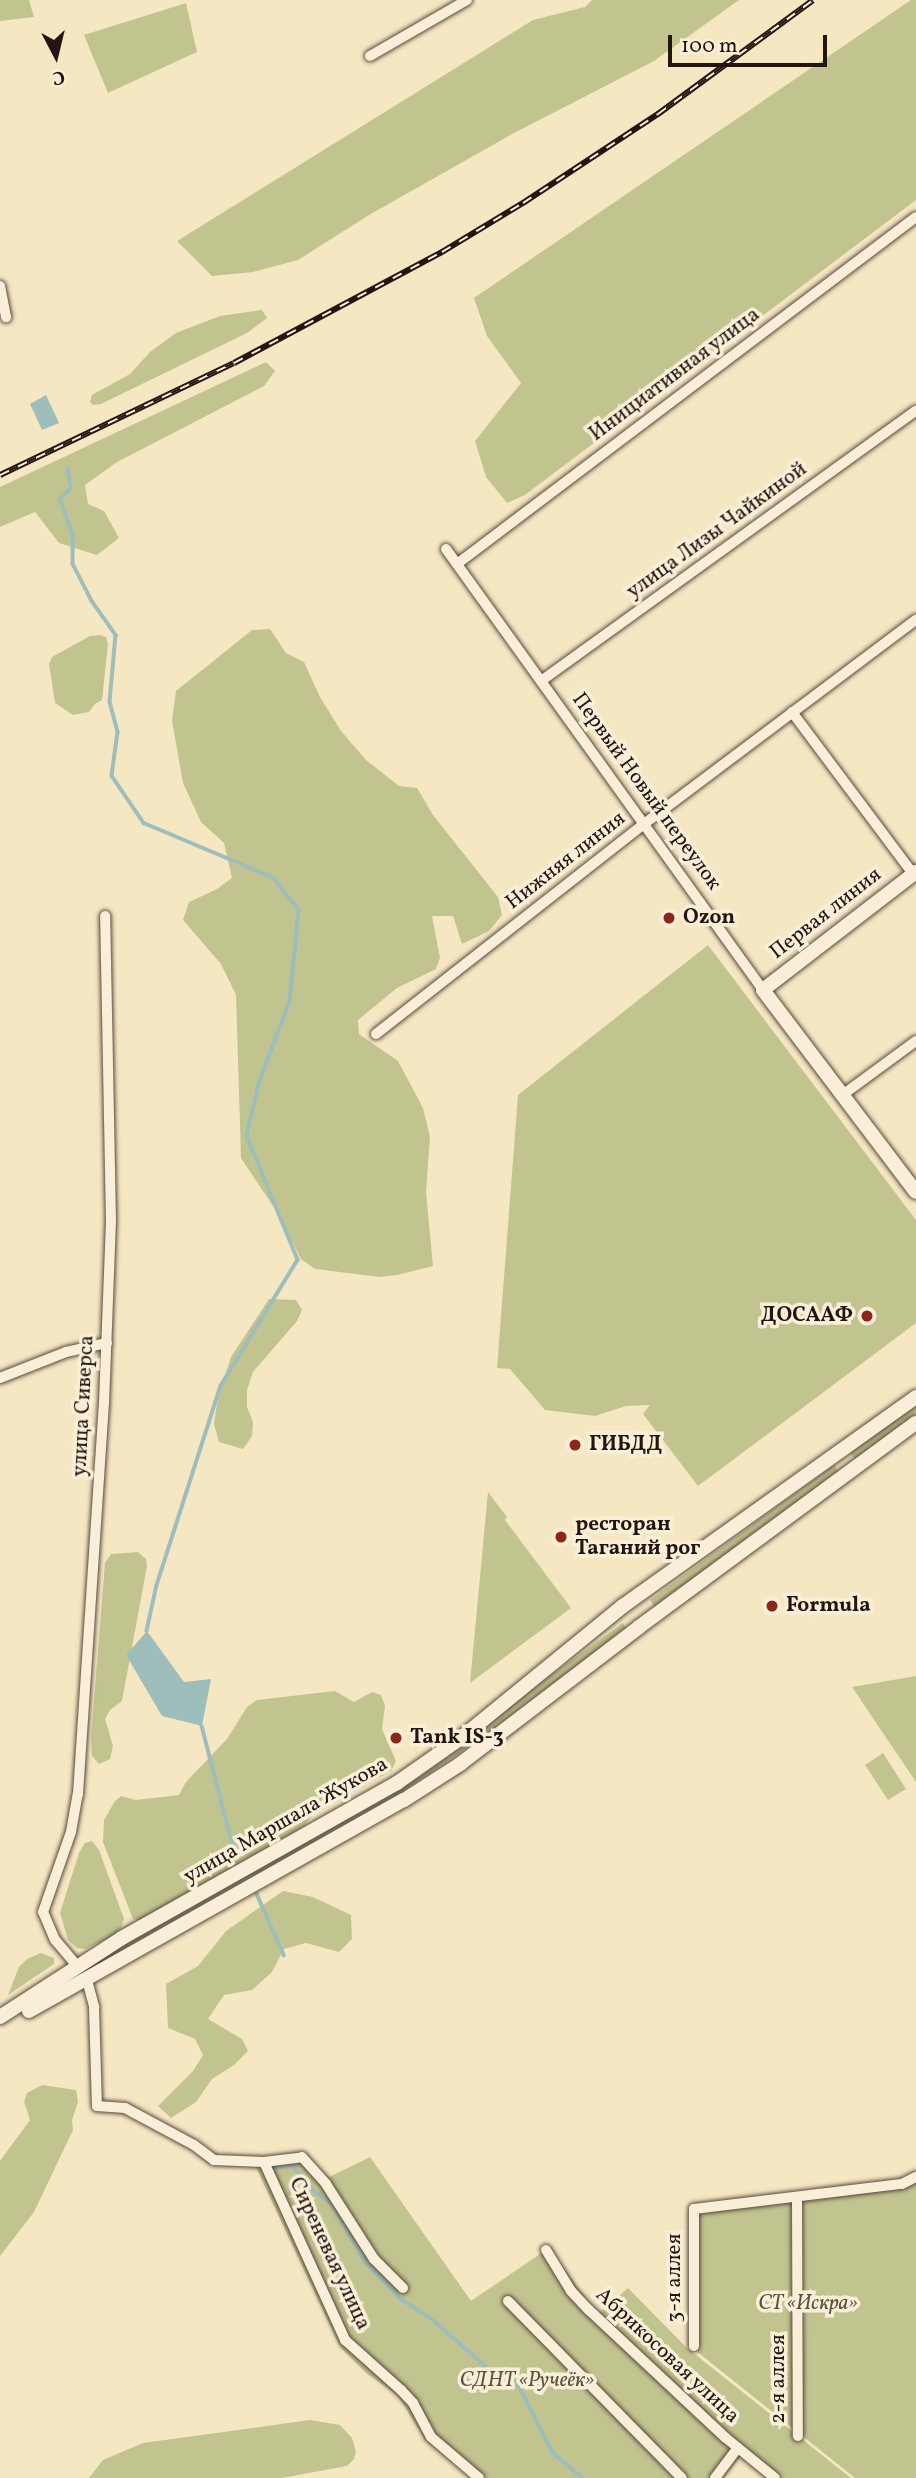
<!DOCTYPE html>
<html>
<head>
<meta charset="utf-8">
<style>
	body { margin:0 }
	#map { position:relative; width:916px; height:2478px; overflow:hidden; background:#f6e7c3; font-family:Vollkorn,serif }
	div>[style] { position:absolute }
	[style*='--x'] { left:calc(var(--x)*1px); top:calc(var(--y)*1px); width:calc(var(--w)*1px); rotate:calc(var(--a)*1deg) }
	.green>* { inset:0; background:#c2c490 }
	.water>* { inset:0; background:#9ebebb }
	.stream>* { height:3.5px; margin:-1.75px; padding:0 1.75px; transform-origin:1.75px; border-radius:1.75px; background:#9ebebb }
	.roads { filter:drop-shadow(0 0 2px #584a3d) drop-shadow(0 0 2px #584a3d) }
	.street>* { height:10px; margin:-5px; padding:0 5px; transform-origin:5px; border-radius:5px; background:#f9efd8 }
	.secondary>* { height:14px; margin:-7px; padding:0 7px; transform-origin:7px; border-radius:7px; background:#f9efd8 }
	.rail>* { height:6px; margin-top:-3px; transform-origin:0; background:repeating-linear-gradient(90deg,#f9efd8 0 10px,#231610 0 20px); box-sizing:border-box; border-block:2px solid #231610 }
	.dots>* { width:19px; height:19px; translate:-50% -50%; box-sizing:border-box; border:4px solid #f9efd8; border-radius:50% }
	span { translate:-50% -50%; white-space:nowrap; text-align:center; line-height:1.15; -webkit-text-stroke:7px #f9efd8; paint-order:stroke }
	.street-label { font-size:21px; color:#231610 }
	.poi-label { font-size:21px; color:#231610; font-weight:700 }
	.left { translate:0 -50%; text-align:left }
	.right { translate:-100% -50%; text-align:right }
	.park-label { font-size:21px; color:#5b533d; font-style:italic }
	.north { position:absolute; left:21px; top:21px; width:70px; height:70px; -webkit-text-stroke:5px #f9efd8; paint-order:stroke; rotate:173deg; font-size:19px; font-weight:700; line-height:28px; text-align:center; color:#231610 }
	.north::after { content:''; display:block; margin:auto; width:24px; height:32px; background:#231610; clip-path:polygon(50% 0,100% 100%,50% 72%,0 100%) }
	.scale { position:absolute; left:668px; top:35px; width:159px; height:32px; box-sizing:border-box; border:4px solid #231610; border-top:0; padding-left:9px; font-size:21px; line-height:24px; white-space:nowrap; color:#231610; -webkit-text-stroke:5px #f9efd8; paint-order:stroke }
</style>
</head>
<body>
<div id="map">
	<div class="green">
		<div style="clip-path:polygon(0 0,29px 0,34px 17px,0 21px)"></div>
		<div style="clip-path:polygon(592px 0,739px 0,654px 61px,514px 133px,369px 215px,298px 260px,253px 272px,212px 276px,177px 241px,533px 20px,585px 7px)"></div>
		<div style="clip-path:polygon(911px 0,916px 0,916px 200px,525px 495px,507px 503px,486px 477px,475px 441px,521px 383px,487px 336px,474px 298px)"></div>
		<div style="clip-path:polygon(186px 3px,197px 52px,108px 93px,84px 35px)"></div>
		<div style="clip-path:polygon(262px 310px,267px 318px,247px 333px,101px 404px,93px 405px,90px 402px,92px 395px,130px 374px,150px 352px,176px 333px,220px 316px)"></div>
		<div style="clip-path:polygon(266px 362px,275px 371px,264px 386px,117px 462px,85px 485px,88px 504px,104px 511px,119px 538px,97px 555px,59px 543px,35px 512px,0 527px,0 487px)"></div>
		<div style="clip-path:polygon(270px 629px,286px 653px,304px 662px,320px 697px,341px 731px,366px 760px,399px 786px,417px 788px,433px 815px,498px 897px,502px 915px,489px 931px,462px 944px,453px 916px,432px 916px,440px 958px,436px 969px,397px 988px,358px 1020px,359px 1034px,398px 1061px,423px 1108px,430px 1137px,426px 1192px,433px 1266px,397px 1275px,380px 1277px,315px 1269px,301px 1259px,279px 1215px,241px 1158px,236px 995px,221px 964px,183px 920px,189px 902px,217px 889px,232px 878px,224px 843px,201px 822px,183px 783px,172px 721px,176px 691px,252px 630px)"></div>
		<div style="clip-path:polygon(100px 635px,106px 637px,108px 644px,102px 700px,95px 704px,89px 712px,73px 715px,55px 703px,49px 664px,52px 657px,90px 636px)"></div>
		<div style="clip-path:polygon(708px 945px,916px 1220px,916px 1323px,698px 1486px,643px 1414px,650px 1405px,626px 1406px,595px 1416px,545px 1410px,510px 1369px,497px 1368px,518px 1095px)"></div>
		<div style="clip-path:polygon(269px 1299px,296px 1300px,302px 1310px,297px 1321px,253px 1372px,247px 1390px,247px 1407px,253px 1422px,252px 1436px,243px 1449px,219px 1442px,214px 1424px,218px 1397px,231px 1357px)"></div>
		<div style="clip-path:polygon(916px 1403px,916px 1418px,857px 1462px,849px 1451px)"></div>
		<div style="clip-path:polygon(834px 1465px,840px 1474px,656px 1609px,650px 1600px)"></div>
		<div style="clip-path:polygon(488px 1492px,507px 1517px,505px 1520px,571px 1608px,470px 1683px)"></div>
		<div style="clip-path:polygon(138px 1552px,146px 1559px,147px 1566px,122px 1701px,110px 1710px,105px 1719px,113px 1746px,110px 1759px,99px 1764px,92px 1756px,91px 1738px,105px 1563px,111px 1554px)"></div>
		<div style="clip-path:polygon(623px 1623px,627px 1630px,454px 1757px,397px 1794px,102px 1961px,100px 1954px,448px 1749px)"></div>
		<div style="clip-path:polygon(916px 1676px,916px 1782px,852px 1687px)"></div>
		<div style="clip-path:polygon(335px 1691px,354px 1702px,372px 1692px,381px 1695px,385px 1706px,382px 1729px,396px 1761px,391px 1771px,313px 1815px,303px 1827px,140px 1920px,133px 1919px,103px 1842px,104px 1820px,115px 1801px,121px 1796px,136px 1800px,179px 1795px,186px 1782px,227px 1739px,247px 1707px,257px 1700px)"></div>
		<div style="clip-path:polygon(883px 1753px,906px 1789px,888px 1800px,865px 1765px)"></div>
		<div style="clip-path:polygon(92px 1841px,99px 1850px,124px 1919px,120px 1930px,111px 1937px,85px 1949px,77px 1948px,68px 1940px,60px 1913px,79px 1853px,85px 1843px)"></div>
		<div style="clip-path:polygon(283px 1891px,313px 1897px,351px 1915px,352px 1939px,339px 1952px,306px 1943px,284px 1949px,272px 1972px,252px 1990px,224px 1995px,208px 2019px,242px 2039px,248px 2051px,234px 2065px,212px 2079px,196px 2102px,171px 2118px,158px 2106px,193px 2071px,203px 2055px,195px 2039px,168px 2028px,166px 1984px,198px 1966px,226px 1931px)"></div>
		<div style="clip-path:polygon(41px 1953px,54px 1958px,54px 1964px,8px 1995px,19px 1967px,27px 1959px)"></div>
		<div style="clip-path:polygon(42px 2085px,76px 2090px,78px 2102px,72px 2120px,73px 2130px,34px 2212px,0 2256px,0 2161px,30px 2120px,24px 2102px,27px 2093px)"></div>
		<div style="clip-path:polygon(297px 2155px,321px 2181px,370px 2157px,471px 2301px,549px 2248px,598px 2314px,628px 2288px,687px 2348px,851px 2478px,773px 2478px,743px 2453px,724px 2478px,472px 2478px,425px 2440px,398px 2396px,366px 2373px,340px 2347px,253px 2161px)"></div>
		<div style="clip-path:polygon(916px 2178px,916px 2478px,855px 2478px,690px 2346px,689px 2212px,895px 2185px)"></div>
		<div style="clip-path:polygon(310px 2420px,340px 2425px,352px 2438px,356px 2452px,354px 2459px,347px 2466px,282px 2478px,89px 2478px,103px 2460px,143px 2443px)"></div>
	</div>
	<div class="water">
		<div style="clip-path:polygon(46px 395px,59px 423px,42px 430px,30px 404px)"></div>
		<div style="clip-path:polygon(147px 1631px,184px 1682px,211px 1679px,202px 1726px,162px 1716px,126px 1655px)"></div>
	</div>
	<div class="stream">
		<div style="--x:68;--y:469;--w:20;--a:81"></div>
		<div style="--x:71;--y:489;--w:15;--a:138"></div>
		<div style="--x:60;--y:499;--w:37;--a:70"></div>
		<div style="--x:73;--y:534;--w:30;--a:90"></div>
		<div style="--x:73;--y:564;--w:42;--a:62.8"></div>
		<div style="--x:92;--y:601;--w:42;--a:54.8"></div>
		<div style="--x:116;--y:635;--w:67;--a:95.1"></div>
		<div style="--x:110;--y:702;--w:31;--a:75"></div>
		<div style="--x:118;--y:732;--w:44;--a:97.8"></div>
		<div style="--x:112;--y:776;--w:57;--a:55.8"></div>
		<div style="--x:144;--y:823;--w:141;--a:22.9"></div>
		<div style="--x:274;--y:878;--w:41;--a:52"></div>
		<div style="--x:299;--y:910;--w:91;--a:95.6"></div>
		<div style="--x:290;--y:1001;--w:89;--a:110.5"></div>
		<div style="--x:259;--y:1084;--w:53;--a:103"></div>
		<div style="--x:247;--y:1136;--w:134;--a:67.6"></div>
		<div style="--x:298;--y:1260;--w:148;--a:121.4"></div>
		<div style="--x:221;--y:1386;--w:209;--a:107.8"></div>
		<div style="--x:157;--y:1585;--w:47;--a:102.3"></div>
		<div style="--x:202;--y:1726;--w:128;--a:75.5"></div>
		<div style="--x:257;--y:1894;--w:67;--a:66.1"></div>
		<div style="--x:270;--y:2168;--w:22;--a:-8"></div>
		<div style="--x:292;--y:2165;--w:34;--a:50"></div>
		<div style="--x:314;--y:2191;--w:23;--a:34"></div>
		<div style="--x:333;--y:2204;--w:64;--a:61"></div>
		<div style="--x:364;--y:2260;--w:54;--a:46.5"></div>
		<div style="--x:401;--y:2299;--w:38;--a:33"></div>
		<div style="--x:433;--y:2320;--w:77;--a:41.3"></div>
		<div style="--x:491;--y:2371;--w:10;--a:6"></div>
		<div style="--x:501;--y:2372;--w:21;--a:35"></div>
		<div style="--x:518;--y:2384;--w:77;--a:63.1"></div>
		<div style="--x:553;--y:2453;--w:39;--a:40"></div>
	</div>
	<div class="roads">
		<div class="street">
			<div style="--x:370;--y:56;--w:112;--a:-30"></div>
			<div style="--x:0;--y:286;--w:32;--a:79"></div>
			<div style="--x:446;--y:549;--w:543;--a:54.29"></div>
			<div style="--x:457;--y:564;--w:575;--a:-37.09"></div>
			<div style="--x:541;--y:681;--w:462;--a:-35.8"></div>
			<div style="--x:792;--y:712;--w:202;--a:53.2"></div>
			<div style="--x:376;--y:1034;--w:340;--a:-38.1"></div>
			<div style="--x:644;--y:824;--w:340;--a:-36.9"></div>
			<div style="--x:841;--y:1096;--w:93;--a:-36.3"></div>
			<div style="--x:0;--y:1378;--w:71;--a:-21.5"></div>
			<div style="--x:66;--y:1352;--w:42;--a:-12.4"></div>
			<div style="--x:78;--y:1967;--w:35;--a:-130"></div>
			<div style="--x:55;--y:1940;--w:30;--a:-113"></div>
			<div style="--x:43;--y:1912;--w:85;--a:-70.7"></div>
			<div style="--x:71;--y:1832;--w:39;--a:-80"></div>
			<div style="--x:78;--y:1794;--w:392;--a:-86.2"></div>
			<div style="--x:104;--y:1403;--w:182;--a:-87.8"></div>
			<div style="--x:111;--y:1221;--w:305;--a:-91.1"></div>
			<div style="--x:87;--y:1980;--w:28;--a:75"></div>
			<div style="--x:94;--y:2007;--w:99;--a:88.3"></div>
			<div style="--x:97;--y:2106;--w:28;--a:4"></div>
			<div style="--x:125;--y:2108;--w:78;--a:28.2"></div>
			<div style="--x:194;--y:2145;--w:25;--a:37"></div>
			<div style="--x:214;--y:2160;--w:50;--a:2.3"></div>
			<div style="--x:264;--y:2162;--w:38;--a:-7"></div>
			<div style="--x:302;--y:2157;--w:36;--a:48"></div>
			<div style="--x:326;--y:2184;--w:89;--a:57.4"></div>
			<div style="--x:374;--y:2259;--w:41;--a:45"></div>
			<div style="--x:264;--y:2162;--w:196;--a:65.5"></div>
			<div style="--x:345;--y:2340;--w:75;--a:41.8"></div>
			<div style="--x:401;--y:2390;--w:18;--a:47"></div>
			<div style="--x:413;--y:2403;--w:38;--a:62"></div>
			<div style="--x:431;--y:2437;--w:63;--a:40.5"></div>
			<div style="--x:797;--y:2197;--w:239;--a:89.8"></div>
			<div style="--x:546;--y:2250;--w:48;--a:58.6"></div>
			<div style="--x:571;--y:2291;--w:26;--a:47"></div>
			<div style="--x:589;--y:2310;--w:187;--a:43.1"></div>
			<div style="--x:726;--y:2438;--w:63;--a:39.2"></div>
			<div style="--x:508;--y:2301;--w:248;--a:45.5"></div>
			<div style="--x:694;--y:2346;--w:137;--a:-90"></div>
			<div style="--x:694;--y:2209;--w:209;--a:-6.9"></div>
			<div style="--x:902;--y:2184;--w:16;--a:-27"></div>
			<div style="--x:715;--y:2478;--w:38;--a:-53"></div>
		</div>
		<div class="secondary">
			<div style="--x:916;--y:872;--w:193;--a:142.4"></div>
			<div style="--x:763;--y:990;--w:253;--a:52.9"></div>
			<div style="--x:29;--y:2011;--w:430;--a:-29.4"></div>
			<div style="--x:404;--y:1800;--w:67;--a:-32.7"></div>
			<div style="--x:460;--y:1764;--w:225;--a:-37.4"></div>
			<div style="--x:639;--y:1627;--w:344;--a:-36.4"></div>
			<div style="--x:0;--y:2017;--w:145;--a:-32.9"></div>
			<div style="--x:122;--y:1938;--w:316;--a:-29.4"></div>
			<div style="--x:397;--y:1783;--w:78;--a:-35.1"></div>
			<div style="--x:461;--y:1738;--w:209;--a:-39.2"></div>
			<div style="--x:623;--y:1606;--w:360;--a:-35.5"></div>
		</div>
	</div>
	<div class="rail">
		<div style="--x:0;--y:475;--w:259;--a:-25.6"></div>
		<div style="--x:234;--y:363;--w:236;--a:-28.1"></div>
		<div style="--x:442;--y:252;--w:95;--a:-31.2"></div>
		<div style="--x:523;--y:203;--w:162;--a:-33.4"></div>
		<div style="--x:658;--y:114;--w:192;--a:-36.3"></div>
	</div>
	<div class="dots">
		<div style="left:669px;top:918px;background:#8f2418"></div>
		<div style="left:867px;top:1316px;background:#8f2418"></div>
		<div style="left:575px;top:1445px;background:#8f2418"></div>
		<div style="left:561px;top:1537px;background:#8f2418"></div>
		<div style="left:772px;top:1606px;background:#8f2418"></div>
		<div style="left:396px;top:1738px;background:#8f2418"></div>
	</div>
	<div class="street-label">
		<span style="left:675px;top:375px;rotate:-37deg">Инициативная улица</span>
		<span style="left:717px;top:531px;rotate:-36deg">улица Лизы Чайкиной</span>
		<span style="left:646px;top:792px;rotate:54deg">Первый Новый переулок</span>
		<span style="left:566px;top:861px;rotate:-38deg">Нижняя линия</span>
		<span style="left:826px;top:914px;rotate:-38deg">Первая линия</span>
		<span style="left:84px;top:1406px;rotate:-87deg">улица Сиверса</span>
		<span style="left:286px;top:1821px;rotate:-30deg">улица Маршала Жукова</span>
		<span style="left:329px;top:2254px;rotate:65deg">Сиреневая улица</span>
		<span style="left:675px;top:2278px;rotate:-90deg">3-я аллея</span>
		<span style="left:667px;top:2356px;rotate:43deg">Абрикосовая улица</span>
		<span style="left:779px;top:2379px;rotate:-90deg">2-я аллея</span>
	</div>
	<div class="poi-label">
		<span class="left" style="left:683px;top:918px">Ozon</span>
		<span class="right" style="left:853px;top:1316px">ДОСААФ</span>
		<span class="left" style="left:589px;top:1445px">ГИБДД</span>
		<span class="left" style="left:575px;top:1537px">ресторан<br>Таганий рог</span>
		<span class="left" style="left:786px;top:1606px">Formula</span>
		<span class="left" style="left:410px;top:1738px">Tank IS-3</span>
	</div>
	<div class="park-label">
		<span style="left:808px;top:2304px">СТ «Искра»</span>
		<span style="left:527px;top:2381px">СДНТ «Ручеёк»</span>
	</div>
	<div class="north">С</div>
	<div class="scale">100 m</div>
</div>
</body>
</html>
